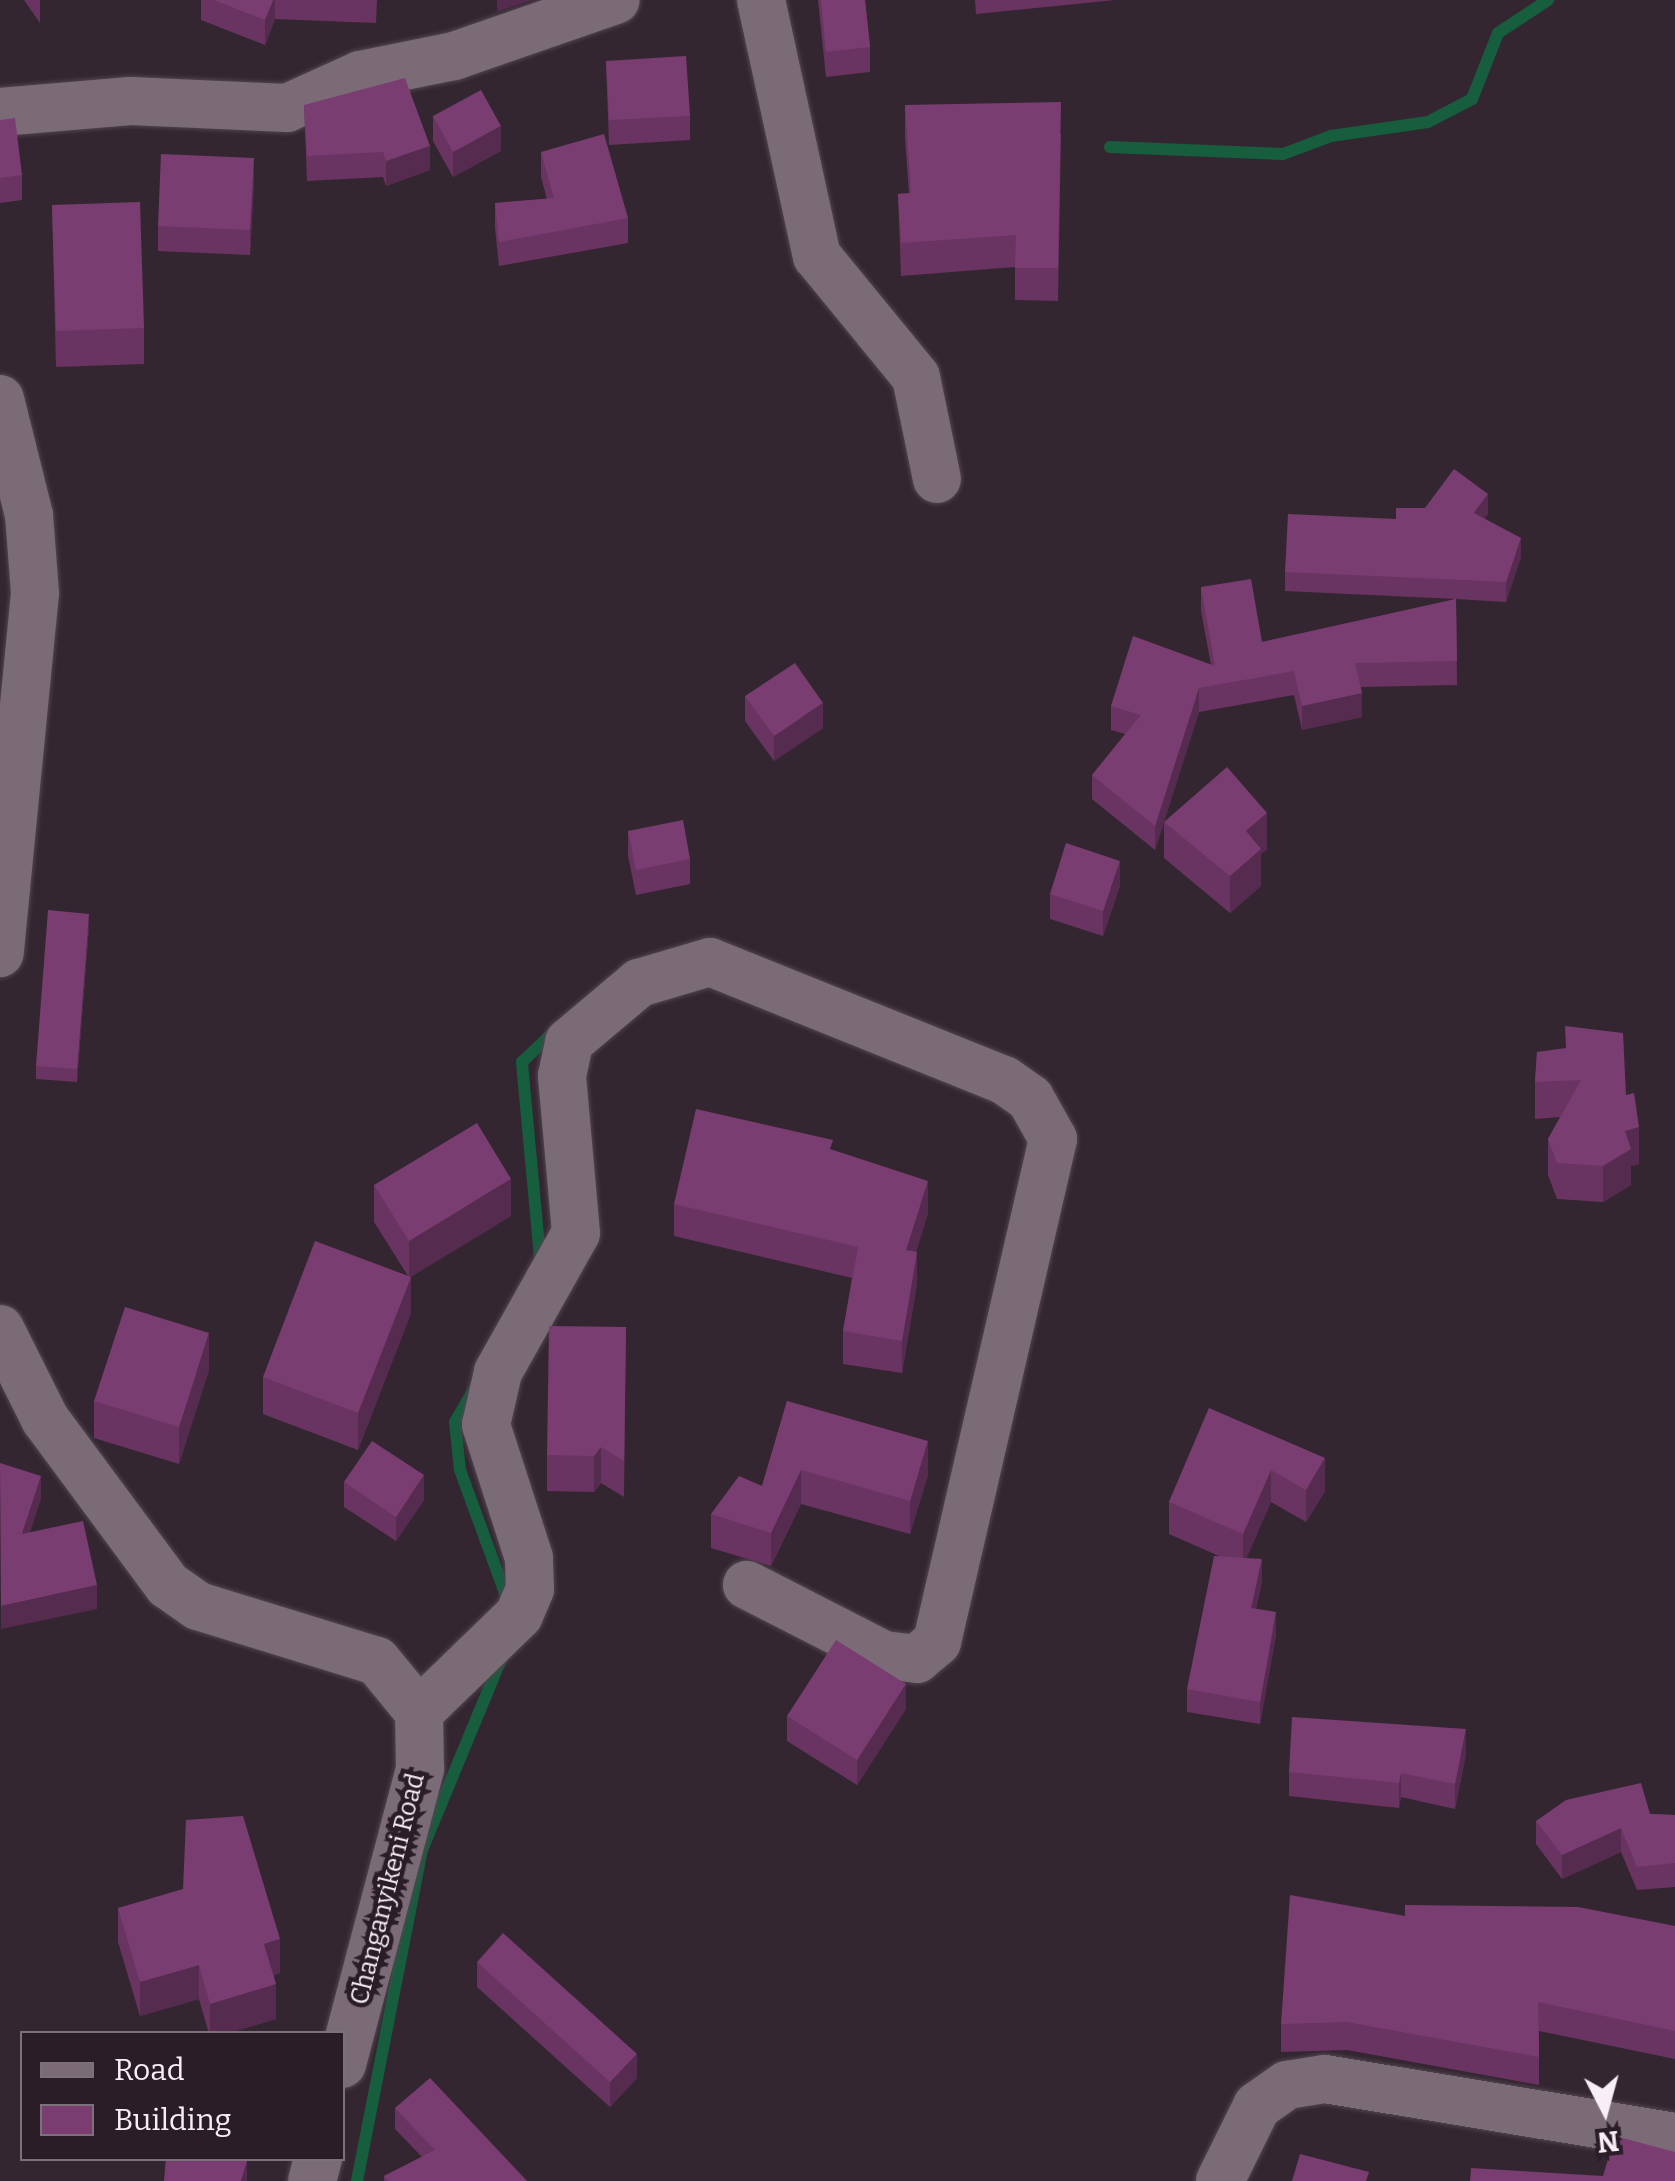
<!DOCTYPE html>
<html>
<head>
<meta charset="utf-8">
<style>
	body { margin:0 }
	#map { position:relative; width:1675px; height:2181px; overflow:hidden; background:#342631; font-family:Bitter,serif }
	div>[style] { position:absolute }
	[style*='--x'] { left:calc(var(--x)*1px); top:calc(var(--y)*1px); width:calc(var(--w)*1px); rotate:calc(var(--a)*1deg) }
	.stream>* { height:12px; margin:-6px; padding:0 6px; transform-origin:6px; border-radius:6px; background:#165e3e }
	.roads { filter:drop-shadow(0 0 2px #50454e) drop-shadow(0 0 2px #50454e) }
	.minor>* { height:48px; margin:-24px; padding:0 24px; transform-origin:24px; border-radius:24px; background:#7b6b77 }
	.wall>* { inset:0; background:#693461 }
	.shaded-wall>* { inset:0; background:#552b4f }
	.building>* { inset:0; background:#7a3d71 }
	span { translate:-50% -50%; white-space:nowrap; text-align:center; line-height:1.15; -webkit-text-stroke:9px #2a1d27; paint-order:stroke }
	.street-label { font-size:25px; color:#f8eff6 }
	.legend { position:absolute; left:20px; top:2031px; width:325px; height:130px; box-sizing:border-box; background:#2a1d27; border:2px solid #7c717a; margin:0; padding:12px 18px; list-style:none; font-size:30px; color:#f8eff6 }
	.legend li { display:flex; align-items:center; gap:20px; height:50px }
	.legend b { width:50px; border:2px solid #7c717a }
	.north { position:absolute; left:1555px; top:2061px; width:100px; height:100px; -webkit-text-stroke:8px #2a1d27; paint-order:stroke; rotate:174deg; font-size:28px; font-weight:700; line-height:40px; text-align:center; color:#f8eff6 }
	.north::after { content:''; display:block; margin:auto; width:35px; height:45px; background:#f8eff6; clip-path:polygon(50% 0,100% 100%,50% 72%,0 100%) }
</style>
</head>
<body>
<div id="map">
	<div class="stream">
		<div style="--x:1110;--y:147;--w:173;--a:2.3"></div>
		<div style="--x:1283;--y:154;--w:51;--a:-20.6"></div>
		<div style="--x:1331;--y:136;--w:98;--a:-8.2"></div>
		<div style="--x:1428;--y:122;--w:50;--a:-27.6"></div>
		<div style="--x:1472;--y:99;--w:71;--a:-68.5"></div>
		<div style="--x:1498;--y:33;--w:60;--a:-33.4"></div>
		<div style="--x:540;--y:1257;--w:196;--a:-95.3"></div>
		<div style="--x:522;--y:1062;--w:48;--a:-43.3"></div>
		<div style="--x:476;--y:1386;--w:42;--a:120.3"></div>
		<div style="--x:455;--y:1422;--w:48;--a:84.1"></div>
		<div style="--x:460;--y:1470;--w:140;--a:69.9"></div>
		<div style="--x:357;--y:2181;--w:337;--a:-78.9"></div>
		<div style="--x:422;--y:1850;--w:217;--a:-67.5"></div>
	</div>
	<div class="roads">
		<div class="minor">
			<div style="--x:761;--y:0;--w:262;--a:77.7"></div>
			<div style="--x:817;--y:256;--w:156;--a:50.7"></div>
			<div style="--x:916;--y:377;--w:104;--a:78.4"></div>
			<div style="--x:0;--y:112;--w:131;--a:-4.8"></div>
			<div style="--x:131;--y:101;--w:156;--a:2.6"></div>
			<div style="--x:287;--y:108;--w:80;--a:-24.3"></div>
			<div style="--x:360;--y:75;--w:96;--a:-11.4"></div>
			<div style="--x:454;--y:56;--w:171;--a:-19.1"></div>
			<div style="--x:0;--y:399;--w:120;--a:76"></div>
			<div style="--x:29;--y:515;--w:78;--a:85.6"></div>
			<div style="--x:35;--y:593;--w:362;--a:95.6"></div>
			<div style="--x:0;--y:1329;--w:101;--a:63.4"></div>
			<div style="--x:45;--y:1419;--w:207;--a:53.5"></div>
			<div style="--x:168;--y:1585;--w:37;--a:35"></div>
			<div style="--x:198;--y:1606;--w:187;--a:17.1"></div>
			<div style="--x:377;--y:1661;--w:66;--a:50.5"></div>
			<div style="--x:419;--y:1712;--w:57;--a:89"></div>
			<div style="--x:420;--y:1769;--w:305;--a:104.8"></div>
			<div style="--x:419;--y:1712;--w:139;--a:-44.1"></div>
			<div style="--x:519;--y:1615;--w:28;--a:-67"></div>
			<div style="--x:530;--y:1589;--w:31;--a:-92"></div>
			<div style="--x:529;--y:1558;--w:140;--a:-107.9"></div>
			<div style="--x:486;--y:1425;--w:54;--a:-77.2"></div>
			<div style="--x:498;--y:1372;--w:159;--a:-60.7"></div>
			<div style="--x:576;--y:1233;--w:158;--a:-95.1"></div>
			<div style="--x:562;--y:1076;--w:35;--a:-78"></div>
			<div style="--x:569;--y:1042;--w:92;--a:-40.1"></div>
			<div style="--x:639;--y:983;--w:74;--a:-16.5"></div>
			<div style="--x:710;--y:962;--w:317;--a:21.9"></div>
			<div style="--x:1004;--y:1080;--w:32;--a:35"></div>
			<div style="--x:1030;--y:1098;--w:47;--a:60.7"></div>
			<div style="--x:1053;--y:1139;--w:516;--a:102.99"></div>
			<div style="--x:937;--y:1642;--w:26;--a:140"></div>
			<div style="--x:917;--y:1659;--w:33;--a:-173"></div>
			<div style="--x:884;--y:1655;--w:154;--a:-152.9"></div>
			<div style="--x:312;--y:2181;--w:24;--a:-75"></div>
			<div style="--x:1220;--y:2181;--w:84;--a:-63.7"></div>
			<div style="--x:1257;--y:2106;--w:37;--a:-35"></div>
			<div style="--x:1287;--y:2085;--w:38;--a:-9"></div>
			<div style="--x:1325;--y:2079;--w:355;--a:9.4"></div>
		</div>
	</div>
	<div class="wall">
		<div style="clip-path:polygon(24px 0,40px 0,40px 23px)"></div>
		<div style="clip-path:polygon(201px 0,377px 0,376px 23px,275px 19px,265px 45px,201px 20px)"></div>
		<div style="clip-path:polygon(818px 0,865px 0,870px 47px,870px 72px,826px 77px)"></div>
		<div style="clip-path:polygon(975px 0,1115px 0,976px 14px)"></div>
		<div style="clip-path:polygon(606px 61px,690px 116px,690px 140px,609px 145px)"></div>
		<div style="clip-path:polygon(304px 105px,430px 170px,386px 186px,383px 177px,307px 181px)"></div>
		<div style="clip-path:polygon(905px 105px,1061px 134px,1058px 301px,1015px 300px,1015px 267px,901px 276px,898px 194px,909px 193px,905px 138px)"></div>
		<div style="clip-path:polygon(433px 116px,501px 151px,453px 177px,433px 141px)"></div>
		<div style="clip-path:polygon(0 120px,22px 175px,22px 200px,0 203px)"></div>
		<div style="clip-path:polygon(541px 152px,628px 218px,628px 243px,499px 266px,495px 228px,495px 203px,547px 199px,541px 177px)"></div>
		<div style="clip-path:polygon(254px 183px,250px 255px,158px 251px,158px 226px)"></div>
		<div style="clip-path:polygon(52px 205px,144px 328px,144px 364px,56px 367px)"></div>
		<div style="clip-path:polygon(1488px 514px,1484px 519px,1521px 557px,1506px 602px,1456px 599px,1457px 685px,1361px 687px,1362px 717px,1302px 730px,1294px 695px,1199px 712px,1155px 850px,1092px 799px,1092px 775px,1125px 734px,1111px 730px,1111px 706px,1211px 665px,1201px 611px,1201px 587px,1262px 642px,1456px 599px,1285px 591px,1285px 572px,1396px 519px)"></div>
		<div style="clip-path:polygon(745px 696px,823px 728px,774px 761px,745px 721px)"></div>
		<div style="clip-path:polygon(1164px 822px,1267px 849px,1261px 854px,1261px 886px,1230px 913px,1164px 858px)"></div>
		<div style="clip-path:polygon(628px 831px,690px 859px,690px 884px,636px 895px,628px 856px)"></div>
		<div style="clip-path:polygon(1120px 886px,1103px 936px,1050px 919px,1050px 894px)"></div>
		<div style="clip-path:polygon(89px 926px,77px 1082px,36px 1079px,36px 1066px)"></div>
		<div style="clip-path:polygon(1537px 1052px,1626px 1095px,1639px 1164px,1631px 1166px,1631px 1185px,1603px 1202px,1557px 1199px,1548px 1175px,1548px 1139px,1560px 1117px,1535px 1119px,1535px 1082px)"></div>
		<div style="clip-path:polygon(833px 1150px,928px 1213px,916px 1252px,917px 1284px,902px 1373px,843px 1364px,843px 1331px,852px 1278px,674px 1236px,674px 1204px)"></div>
		<div style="clip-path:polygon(374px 1185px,511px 1216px,410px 1277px,411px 1313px,358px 1450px,263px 1414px,263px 1377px,408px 1276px,374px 1222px)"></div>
		<div style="clip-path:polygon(626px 1327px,624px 1497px,601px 1483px,594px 1492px,547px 1491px,547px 1455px)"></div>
		<div style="clip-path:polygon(209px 1370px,179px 1464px,94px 1438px,94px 1401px)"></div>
		<div style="clip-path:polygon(787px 1401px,928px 1475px,910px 1534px,801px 1504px,771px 1566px,711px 1548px,711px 1514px,762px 1486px)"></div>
		<div style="clip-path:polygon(1209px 1408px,1325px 1491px,1306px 1522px,1271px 1502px,1246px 1558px,1262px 1582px,1256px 1609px,1276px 1635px,1260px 1724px,1187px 1712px,1187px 1689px,1219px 1556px,1169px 1534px,1169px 1502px)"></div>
		<div style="clip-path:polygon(344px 1482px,424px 1500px,396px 1541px,344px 1507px)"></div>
		<div style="clip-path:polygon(906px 1709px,857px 1785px,787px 1741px,787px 1716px)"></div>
		<div style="clip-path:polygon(1466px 1754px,1455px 1809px,1401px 1797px,1399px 1808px,1289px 1796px,1289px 1772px)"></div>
		<div style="clip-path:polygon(1650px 1814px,1675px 1815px,1675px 1887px,1637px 1890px,1621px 1852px,1562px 1879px,1536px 1844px,1536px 1821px)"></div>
		<div style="clip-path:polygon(118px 1908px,280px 1973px,274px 1975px,276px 2019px,225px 2034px,209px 2034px,199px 1999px,140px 2016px,118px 1942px)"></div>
		<div style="clip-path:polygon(1405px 1916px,1675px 1926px,1675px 2059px,1539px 2031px,1539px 2085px,1347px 2050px,1281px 2052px,1281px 2024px)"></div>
		<div style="clip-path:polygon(477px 1962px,637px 2078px,610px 2107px,477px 1987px)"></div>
		<div style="clip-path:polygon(395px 2108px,527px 2181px,384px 2181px,384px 2176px,422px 2157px,395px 2129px)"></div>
	</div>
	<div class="shaded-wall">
		<div style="clip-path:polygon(273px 0,275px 0,275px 19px,265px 45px,265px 20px)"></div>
		<div style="clip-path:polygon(497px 0,532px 0,497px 12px)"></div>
		<div style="clip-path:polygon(501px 126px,501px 151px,453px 177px,453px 152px)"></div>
		<div style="clip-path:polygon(430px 146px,430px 170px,386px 186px,386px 161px)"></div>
		<div style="clip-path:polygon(254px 158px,254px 183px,250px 255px,250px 230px)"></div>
		<div style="clip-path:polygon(1488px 494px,1488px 514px,1474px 533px,1474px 513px)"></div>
		<div style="clip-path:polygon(1521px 538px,1521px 557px,1506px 602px,1506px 582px)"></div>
		<div style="clip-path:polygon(1199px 688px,1199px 712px,1155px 850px,1155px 826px)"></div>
		<div style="clip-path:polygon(1362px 693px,1362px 717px,1302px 730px,1302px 706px)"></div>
		<div style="clip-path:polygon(823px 703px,823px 728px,774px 761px,774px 736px)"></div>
		<div style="clip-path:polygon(1267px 813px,1267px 849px,1261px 854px,1261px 886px,1230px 913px,1230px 876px,1246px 831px)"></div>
		<div style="clip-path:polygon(1120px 861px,1120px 886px,1103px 936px,1103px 911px)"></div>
		<div style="clip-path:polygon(89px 914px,89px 926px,77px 1082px,77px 1069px)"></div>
		<div style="clip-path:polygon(1639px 1127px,1639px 1164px,1631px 1166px,1631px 1185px,1603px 1202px,1603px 1166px,1625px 1131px)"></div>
		<div style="clip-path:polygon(511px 1179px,511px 1216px,409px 1278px,409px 1241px)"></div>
		<div style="clip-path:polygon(928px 1181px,928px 1213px,906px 1282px,906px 1250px)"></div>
		<div style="clip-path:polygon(917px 1252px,917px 1284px,902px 1373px,902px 1341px)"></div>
		<div style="clip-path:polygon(411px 1277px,411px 1313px,358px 1450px,358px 1413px)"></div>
		<div style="clip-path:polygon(209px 1333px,209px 1370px,179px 1464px,179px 1427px)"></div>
		<div style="clip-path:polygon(928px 1441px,928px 1475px,910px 1534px,910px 1501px)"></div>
		<div style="clip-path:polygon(601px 1447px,601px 1483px,594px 1492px,594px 1456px)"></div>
		<div style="clip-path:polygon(1325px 1458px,1325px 1491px,1306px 1522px,1306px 1490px)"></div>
		<div style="clip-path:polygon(801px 1470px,801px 1504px,771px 1566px,771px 1533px)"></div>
		<div style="clip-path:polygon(1271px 1470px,1271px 1502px,1243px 1567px,1243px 1534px)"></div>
		<div style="clip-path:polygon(424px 1475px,424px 1500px,396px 1541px,396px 1517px)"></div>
		<div style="clip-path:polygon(41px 1476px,41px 1499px,22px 1557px,22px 1534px)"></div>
		<div style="clip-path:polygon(1262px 1559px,1262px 1582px,1251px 1630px,1251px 1608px)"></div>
		<div style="clip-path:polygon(97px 1585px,97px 1609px,1px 1629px,1px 1606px)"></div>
		<div style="clip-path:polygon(1276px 1612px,1276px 1635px,1260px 1724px,1260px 1702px)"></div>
		<div style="clip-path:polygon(906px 1684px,906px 1709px,857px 1785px,857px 1760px)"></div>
		<div style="clip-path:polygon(1466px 1729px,1466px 1754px,1455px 1809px,1455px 1784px)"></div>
		<div style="clip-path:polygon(1401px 1773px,1401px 1797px,1399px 1808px,1399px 1783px)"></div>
		<div style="clip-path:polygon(1621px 1828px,1621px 1852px,1562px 1879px,1562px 1855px)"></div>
		<div style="clip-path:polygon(280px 1939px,280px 1973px,264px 1978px,264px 1944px)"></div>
		<div style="clip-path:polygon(199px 1965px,199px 1999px,140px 2016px,140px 1982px)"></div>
		<div style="clip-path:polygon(276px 1984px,276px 2019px,225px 2034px,210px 2034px,210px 2004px)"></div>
		<div style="clip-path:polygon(637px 2054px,637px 2078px,610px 2107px,610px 2082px)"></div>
		<div style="clip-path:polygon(247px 2161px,247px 2181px,241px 2181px)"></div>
	</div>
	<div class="building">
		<div style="clip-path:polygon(214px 0,273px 0,265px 20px)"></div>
		<div style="clip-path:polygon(821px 0,865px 0,870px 47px,826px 52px)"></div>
		<div style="clip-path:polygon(686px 56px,690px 116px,609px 120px,606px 61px)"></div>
		<div style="clip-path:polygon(405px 78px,430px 146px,386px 161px,383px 152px,307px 156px,304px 105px)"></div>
		<div style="clip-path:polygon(481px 90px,501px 126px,453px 152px,433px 116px)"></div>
		<div style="clip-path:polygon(1061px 102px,1058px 268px,1015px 268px,1016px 235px,901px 243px,898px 194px,911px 193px,905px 105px)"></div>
		<div style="clip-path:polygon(15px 118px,22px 175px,0 178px,0 120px)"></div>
		<div style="clip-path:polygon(604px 134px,628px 218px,499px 242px,495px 203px,554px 198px,541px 152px)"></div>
		<div style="clip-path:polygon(161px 154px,254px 158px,250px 230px,158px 226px)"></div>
		<div style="clip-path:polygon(140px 202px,144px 328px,56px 331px,52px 205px)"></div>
		<div style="clip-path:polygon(1454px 469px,1488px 494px,1474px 513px,1521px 538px,1506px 582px,1285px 572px,1288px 514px,1396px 519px,1396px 508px,1425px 508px)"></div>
		<div style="clip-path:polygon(1251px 579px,1262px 642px,1456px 599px,1457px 661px,1355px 663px,1362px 693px,1302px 706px,1294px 671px,1199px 688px,1155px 826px,1092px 775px,1141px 715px,1111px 706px,1133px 636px,1215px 666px,1201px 587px)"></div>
		<div style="clip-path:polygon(795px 663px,823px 703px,774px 736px,745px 696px)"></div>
		<div style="clip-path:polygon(1227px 767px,1267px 813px,1246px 831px,1261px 849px,1230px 876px,1164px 822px)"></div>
		<div style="clip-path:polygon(683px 820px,690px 859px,636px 870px,628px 831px)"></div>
		<div style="clip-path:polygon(1066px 843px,1120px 861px,1103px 911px,1050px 894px)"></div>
		<div style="clip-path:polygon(48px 910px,89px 914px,77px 1069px,36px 1066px)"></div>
		<div style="clip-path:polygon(1565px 1026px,1623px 1033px,1626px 1095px,1634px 1093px,1639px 1127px,1625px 1131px,1631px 1149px,1603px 1166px,1557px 1163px,1548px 1139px,1581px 1080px,1535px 1082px,1537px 1052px,1566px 1048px)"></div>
		<div style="clip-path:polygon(696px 1109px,833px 1140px,830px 1149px,928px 1181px,906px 1250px,917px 1252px,902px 1341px,843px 1331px,858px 1247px,674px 1204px)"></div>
		<div style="clip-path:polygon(477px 1123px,511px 1179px,409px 1241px,374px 1185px)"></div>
		<div style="clip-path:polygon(315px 1241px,411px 1277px,358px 1413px,263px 1377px)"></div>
		<div style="clip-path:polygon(125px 1307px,209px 1333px,179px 1427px,94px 1401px)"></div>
		<div style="clip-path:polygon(549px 1326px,626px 1327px,624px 1461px,601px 1447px,594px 1456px,547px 1455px)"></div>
		<div style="clip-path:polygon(787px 1401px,928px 1441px,910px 1501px,801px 1470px,771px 1533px,711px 1514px,739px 1476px,762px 1486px)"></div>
		<div style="clip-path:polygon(1209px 1408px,1325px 1458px,1306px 1490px,1271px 1470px,1243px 1534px,1169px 1502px)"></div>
		<div style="clip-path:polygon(372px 1441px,424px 1475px,396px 1517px,344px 1482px)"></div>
		<div style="clip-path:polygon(0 1463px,41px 1476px,22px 1534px,83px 1521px,97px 1585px,1px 1606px)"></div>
		<div style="clip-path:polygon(1214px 1556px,1262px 1559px,1251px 1608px,1276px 1612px,1260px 1702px,1187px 1689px)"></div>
		<div style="clip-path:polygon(836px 1640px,906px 1684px,857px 1760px,787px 1716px)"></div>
		<div style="clip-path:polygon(1292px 1717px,1466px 1729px,1455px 1784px,1401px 1773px,1399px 1783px,1289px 1772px)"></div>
		<div style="clip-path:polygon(1641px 1783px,1650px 1814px,1675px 1815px,1675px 1863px,1637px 1867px,1621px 1828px,1562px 1855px,1536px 1821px,1566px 1800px)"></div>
		<div style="clip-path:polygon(243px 1816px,280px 1939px,264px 1944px,276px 1984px,210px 2004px,199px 1965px,140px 1982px,118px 1908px,183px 1889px,186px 1820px)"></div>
		<div style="clip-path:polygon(1290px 1895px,1405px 1916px,1405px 1905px,1578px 1907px,1675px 1926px,1675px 2031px,1538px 2002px,1539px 2057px,1347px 2022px,1281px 2024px)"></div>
		<div style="clip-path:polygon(503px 1933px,637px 2054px,610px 2082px,477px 1962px)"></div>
		<div style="clip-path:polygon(430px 2078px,527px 2181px,388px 2181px,384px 2176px,435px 2150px,395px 2108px)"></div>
		<div style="clip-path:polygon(1615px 2136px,1675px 2152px,1675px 2181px,1470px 2181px,1471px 2168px,1603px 2176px)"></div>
		<div style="clip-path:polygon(1300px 2154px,1369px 2172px,1366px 2181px,1292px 2181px)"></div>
		<div style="clip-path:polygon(166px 2158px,242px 2158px,247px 2161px,241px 2181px,164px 2181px)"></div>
	</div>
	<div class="street-label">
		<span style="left:388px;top:1889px;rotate:-76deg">Changanyikeni Road</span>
	</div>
	<ul class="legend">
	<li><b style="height:12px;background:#7b6b77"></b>Road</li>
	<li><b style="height:28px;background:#7a3d71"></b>Building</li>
	</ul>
	<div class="north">N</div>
</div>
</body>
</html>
